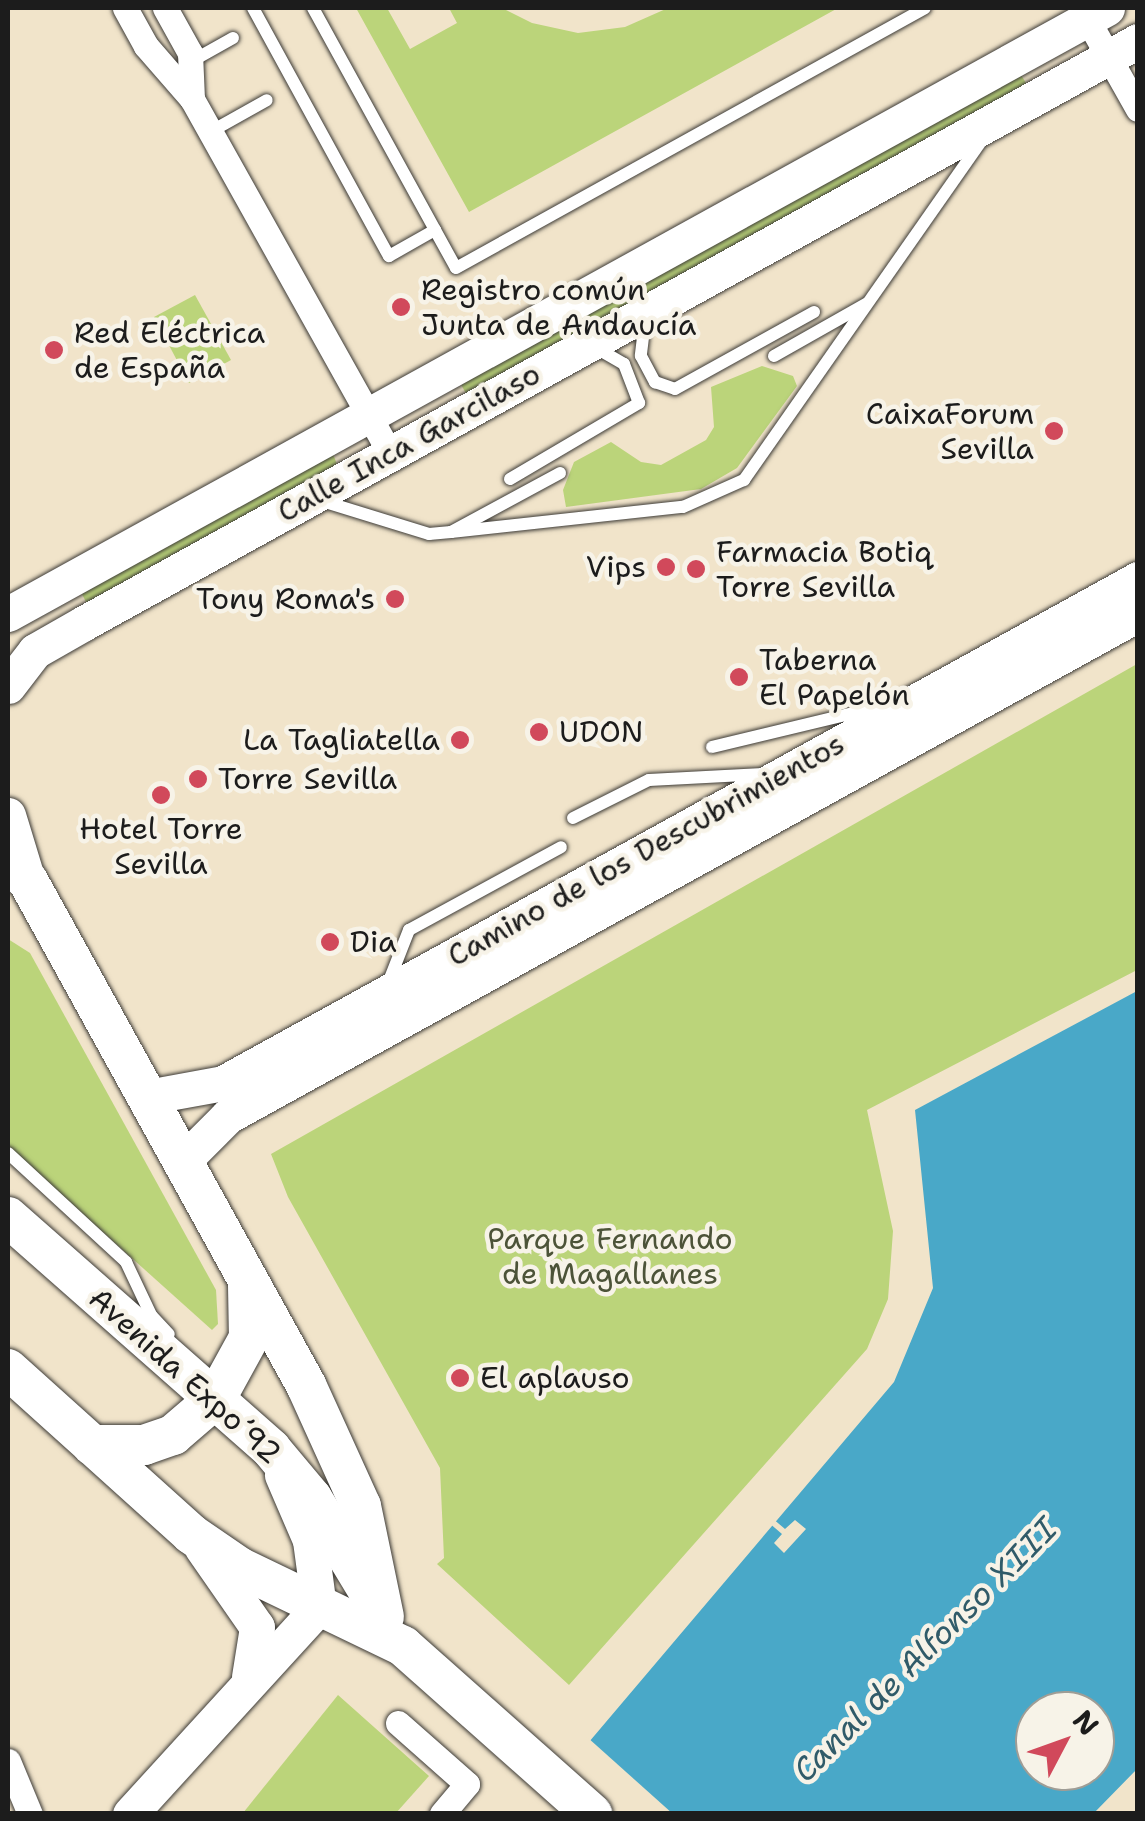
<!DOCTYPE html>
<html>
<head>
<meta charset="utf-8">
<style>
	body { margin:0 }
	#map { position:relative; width:1145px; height:1821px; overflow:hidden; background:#f1e4ca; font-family:"Shantell Sans",sans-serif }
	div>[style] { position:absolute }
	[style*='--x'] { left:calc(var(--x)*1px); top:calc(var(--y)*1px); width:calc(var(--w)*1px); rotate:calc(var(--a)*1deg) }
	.green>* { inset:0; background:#bbd47a }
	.water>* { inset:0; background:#49a8c8 }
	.pier>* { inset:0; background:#f1e4ca }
	.roads { filter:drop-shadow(0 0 2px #3c3a36) drop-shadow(0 0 2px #3c3a36) }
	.lane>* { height:12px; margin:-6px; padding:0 6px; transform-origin:6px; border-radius:6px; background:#fff }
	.street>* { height:25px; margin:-12.5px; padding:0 12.5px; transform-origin:12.5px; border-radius:12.5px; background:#fff }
	.secondary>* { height:35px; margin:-17.5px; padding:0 17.5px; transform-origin:17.5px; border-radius:17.5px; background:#fff }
	.primary>* { height:40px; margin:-20px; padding:0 20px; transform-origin:20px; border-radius:20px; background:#fff }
	.dots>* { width:28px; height:28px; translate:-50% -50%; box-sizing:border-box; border:5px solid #f7f3e8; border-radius:50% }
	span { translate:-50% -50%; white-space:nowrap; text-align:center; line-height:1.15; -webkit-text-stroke:9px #f7f3e8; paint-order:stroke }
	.poi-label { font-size:30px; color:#1c1c1c }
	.left { translate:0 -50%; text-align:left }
	.right { translate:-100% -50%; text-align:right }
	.street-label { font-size:30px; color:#1c1c1c }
	.park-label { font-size:30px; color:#4c5338 }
	.water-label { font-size:32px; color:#305b69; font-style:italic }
	.frame { position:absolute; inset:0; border:10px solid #1c1c1c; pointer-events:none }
	.north { position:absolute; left:1015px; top:1691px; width:100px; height:100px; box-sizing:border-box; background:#f7f3e8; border:2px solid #9f9d96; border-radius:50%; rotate:49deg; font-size:28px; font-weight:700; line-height:40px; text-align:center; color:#1c1c1c }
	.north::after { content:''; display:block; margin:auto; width:35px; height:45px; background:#d1495b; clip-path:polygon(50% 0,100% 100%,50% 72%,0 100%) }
</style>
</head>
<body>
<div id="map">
	<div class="green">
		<div style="clip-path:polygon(356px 8px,387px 8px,410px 49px,457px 23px,449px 8px,502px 8px,532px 23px,578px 33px,625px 27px,668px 8px,838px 8px,469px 212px)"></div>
		<div style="clip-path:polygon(1018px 70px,1029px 88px,469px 399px,458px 379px)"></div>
		<div style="clip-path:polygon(195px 295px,231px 360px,189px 383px,154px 317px)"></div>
		<div style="clip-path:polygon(762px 366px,793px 376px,797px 386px,737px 468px,701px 489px,566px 507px,563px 490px,574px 462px,611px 442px,641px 462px,661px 465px,706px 440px,714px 427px,711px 387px)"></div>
		<div style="clip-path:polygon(333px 454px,338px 467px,89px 608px,79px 588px)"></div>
		<div style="clip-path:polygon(1137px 664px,1137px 970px,867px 1110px,893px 1231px,888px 1299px,867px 1349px,569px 1685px,437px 1564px,444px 1558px,440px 1468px,288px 1197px,271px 1154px)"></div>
		<div style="clip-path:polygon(8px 939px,30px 953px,216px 1290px,218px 1324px,212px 1330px,8px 1147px)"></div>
		<div style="clip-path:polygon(338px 1695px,429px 1776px,396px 1813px,243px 1813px)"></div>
	</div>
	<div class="water">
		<div style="clip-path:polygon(evenodd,1137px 991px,1137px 1769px,1094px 1813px,528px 1814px,894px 1382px,933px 1288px,915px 1110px,1137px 991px,1035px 1711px,1095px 1711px,1095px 1771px,1035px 1771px,1035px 1711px)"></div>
	</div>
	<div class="pier">
		<div style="clip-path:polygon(772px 1518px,785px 1529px,795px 1520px,806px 1529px,784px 1553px,774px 1543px,782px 1534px,768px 1522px)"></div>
		<div style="clip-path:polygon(587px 1737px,673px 1814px,523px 1813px)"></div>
	</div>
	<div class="roads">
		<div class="lane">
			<div style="--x:253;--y:8;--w:283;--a:61.3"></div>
			<div style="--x:389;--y:256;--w:53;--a:-29.5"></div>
			<div style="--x:435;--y:230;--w:43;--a:61.1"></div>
			<div style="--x:456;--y:268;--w:536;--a:-29"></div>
			<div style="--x:313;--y:8;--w:253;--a:61.2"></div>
			<div style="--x:192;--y:61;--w:47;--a:-29.3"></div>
			<div style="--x:210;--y:132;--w:65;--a:-29.3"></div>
			<div style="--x:645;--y:321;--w:35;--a:97"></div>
			<div style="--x:641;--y:356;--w:30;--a:62"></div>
			<div style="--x:655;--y:382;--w:21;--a:19"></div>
			<div style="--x:675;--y:389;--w:159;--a:-29"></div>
			<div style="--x:774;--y:356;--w:106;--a:-29.5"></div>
			<div style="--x:510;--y:479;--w:150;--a:-30.5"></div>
			<div style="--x:639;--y:403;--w:42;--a:-111"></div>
			<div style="--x:624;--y:364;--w:32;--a:-150"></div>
			<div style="--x:322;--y:501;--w:112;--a:17.1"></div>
			<div style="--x:429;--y:534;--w:22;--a:-5"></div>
			<div style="--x:451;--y:532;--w:124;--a:-28.4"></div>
			<div style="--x:451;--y:532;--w:233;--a:-6.2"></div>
			<div style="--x:683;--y:507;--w:67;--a:-23.9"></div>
			<div style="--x:744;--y:480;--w:415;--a:-55"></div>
			<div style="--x:712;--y:747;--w:168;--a:-13.5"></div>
			<div style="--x:573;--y:818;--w:85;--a:-26.6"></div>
			<div style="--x:649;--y:780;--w:114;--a:-3"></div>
			<div style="--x:389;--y:981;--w:55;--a:-68.6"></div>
			<div style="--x:409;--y:930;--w:173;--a:-28.6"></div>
			<div style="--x:8;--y:1153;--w:161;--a:42.7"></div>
			<div style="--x:126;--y:1262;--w:59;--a:64.7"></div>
			<div style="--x:151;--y:1315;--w:26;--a:47"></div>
		</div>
		<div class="street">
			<div style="--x:125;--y:8;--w:43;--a:61.1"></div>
			<div style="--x:146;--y:46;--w:70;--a:49"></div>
			<div style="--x:192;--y:99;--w:406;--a:60.8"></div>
			<div style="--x:165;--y:8;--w:51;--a:60.9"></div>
			<div style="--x:190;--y:53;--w:46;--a:87.5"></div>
			<div style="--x:1081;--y:8;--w:116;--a:60.6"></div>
			<div style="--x:398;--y:1723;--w:92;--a:41.5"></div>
			<div style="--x:467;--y:1784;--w:39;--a:130"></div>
			<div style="--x:8;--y:1761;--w:57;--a:67.5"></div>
		</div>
		<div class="secondary">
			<div style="--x:8;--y:614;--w:1255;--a:-28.87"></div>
			<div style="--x:8;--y:686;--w:44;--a:-52.4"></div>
			<div style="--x:35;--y:651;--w:56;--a:-29.7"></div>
			<div style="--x:84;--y:623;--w:1204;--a:-28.91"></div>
			<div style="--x:8;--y:815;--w:69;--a:73.1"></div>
			<div style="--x:147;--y:1097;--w:77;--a:-10.4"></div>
			<div style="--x:223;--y:1083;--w:1045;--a:-28.85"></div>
			<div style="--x:182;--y:1162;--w:65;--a:-45"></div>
			<div style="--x:228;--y:1116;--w:1039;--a:-28.88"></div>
			<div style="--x:202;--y:1548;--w:96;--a:55.2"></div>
			<div style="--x:257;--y:1627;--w:51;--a:99.1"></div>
			<div style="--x:130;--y:1814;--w:280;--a:-47.6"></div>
			<div style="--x:319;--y:1607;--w:68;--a:-97.7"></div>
			<div style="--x:310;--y:1540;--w:71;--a:-113.3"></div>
		</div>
		<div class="primary">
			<div style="--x:8;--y:864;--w:26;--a:40"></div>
			<div style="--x:28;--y:881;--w:576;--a:61.12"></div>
			<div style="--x:306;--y:1385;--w:133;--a:65.6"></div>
			<div style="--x:361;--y:1506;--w:113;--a:78.3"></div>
			<div style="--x:8;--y:1217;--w:351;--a:41.4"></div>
			<div style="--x:271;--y:1449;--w:64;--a:50.1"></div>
			<div style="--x:312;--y:1498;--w:110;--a:58.8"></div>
			<div style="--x:8;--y:1369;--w:246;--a:42"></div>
			<div style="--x:191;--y:1534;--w:58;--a:34.5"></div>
			<div style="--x:239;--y:1567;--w:182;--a:25.7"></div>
			<div style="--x:403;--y:1646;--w:253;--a:41.6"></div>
			<div style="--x:92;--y:1445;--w:52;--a:0"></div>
			<div style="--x:144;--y:1445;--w:31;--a:-19"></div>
			<div style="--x:173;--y:1435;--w:57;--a:-40.7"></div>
			<div style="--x:216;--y:1398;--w:68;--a:-61.2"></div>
			<div style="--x:249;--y:1338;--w:52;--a:-91.1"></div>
		</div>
	</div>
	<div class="dots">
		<div style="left:401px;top:307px;background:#d1495b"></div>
		<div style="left:54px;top:350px;background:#d1495b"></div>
		<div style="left:1054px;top:431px;background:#d1495b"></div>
		<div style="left:666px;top:567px;background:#d1495b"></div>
		<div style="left:696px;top:569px;background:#d1495b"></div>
		<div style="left:395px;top:599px;background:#d1495b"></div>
		<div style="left:739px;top:677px;background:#d1495b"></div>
		<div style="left:539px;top:732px;background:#d1495b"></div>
		<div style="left:460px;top:740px;background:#d1495b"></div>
		<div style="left:198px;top:779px;background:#d1495b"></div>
		<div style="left:161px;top:795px;background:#d1495b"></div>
		<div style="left:330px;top:942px;background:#d1495b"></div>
		<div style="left:460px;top:1378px;background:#d1495b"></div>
	</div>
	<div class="poi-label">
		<span class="left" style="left:421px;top:307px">Registro común<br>Junta de Andaucía</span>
		<span class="left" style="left:74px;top:350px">Red Eléctrica<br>de España</span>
		<span class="right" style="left:1034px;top:431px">CaixaForum<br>Sevilla</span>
		<span class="left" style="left:716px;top:569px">Farmacia Botiq<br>Torre Sevilla</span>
		<span class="right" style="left:646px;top:567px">Vips</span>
		<span class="right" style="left:375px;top:599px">Tony Roma's</span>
		<span class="left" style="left:759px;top:677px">Taberna<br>El Papelón</span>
		<span class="left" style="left:559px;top:732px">UDON</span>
		<span class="right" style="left:440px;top:740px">La Tagliatella</span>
		<span class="left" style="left:218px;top:779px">Torre Sevilla</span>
		<span style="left:161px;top:846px">Hotel Torre<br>Sevilla</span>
		<span class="left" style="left:350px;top:942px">Dia</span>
		<span class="left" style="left:480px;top:1378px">El aplauso</span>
	</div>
	<div class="street-label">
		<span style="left:409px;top:443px;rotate:-29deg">Calle Inca Garcilaso</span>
		<span style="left:646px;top:850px;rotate:-29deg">Camino de los Descubrimientos</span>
		<span style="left:185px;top:1376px;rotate:42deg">Avenida Expo´92</span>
	</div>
	<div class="park-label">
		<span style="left:610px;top:1256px">Parque Fernando<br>de Magallanes</span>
	</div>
	<div class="water-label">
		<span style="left:925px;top:1650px;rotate:-45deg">Canal de Alfonso XIII</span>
	</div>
	<div class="frame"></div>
	<div class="north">N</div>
</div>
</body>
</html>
